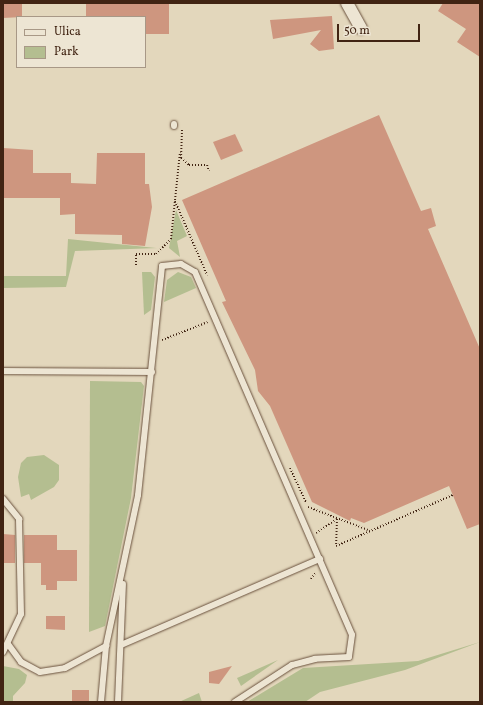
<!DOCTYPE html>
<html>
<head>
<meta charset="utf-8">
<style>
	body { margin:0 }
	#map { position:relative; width:483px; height:705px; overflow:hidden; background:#e3d7bc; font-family:Vollkorn,serif }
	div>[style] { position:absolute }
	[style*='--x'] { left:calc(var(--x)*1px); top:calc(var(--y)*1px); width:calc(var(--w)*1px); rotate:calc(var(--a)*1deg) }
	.green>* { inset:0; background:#b4be90 }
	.building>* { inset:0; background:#ce967f }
	.path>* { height:2px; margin-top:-1px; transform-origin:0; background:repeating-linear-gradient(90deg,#412413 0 1px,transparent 0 3px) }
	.roads { filter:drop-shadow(0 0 1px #6a513d) drop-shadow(0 0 1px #6a513d) }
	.service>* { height:6px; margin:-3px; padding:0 3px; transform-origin:3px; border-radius:3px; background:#ede5d3 }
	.minor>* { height:12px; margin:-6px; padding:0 6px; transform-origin:6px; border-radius:6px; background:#ede5d3 }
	span { translate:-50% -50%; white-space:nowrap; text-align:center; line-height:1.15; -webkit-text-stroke:4px #ede5d3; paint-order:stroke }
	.frame { position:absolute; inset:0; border:4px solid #412413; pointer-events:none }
	.legend { position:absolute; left:16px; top:16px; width:130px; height:52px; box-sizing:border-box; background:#ede5d3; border:1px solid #a89886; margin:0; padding:5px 7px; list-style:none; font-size:12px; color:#412413 }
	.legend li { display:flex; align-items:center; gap:8px; height:20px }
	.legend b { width:20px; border:1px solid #a89886 }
	.scale { position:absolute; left:337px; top:24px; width:83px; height:18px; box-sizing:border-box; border:2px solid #412413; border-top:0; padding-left:5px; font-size:12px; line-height:14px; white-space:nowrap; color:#412413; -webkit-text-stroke:3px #ede5d3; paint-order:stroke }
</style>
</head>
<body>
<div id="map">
	<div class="green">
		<div style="clip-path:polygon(176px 210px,187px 236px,177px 241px,180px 257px,169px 248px)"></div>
		<div style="clip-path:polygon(68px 239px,156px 248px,158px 248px,75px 251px,66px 287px,3px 288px,3px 276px,66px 276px)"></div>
		<div style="clip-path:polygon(142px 272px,151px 272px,155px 277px,151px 310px,144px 315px)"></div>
		<div style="clip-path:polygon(178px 272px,191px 277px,196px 288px,164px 302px,167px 280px)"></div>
		<div style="clip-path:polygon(90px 381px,141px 382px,144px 386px,131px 498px,105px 626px,89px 632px)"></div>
		<div style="clip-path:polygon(44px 455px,59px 465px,59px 480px,54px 487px,31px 500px,29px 494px,21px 497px,18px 477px,21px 463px,27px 457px)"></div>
		<div style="clip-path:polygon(480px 642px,405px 670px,320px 692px,305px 702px,247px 702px,303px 668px,418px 661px)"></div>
		<div style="clip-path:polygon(278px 660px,241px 686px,237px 678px)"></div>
		<div style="clip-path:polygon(3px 666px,19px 669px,27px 675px,25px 683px,13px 696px,13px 702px,3px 702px)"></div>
		<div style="clip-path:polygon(199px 693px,202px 702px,179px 702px)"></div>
	</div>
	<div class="building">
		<div style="clip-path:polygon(3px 3px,22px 3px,22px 17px,3px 18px)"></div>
		<div style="clip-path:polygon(86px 3px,169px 3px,169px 34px,145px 34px,145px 17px,86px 17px)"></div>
		<div style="clip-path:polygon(443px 3px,480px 3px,480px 57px,457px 42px,466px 29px,438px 11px)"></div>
		<div style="clip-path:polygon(332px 16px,334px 49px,319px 51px,310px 44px,321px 30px,273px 39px,270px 20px)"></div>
		<div style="clip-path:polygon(379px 115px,421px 211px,431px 208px,436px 226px,428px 229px,480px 349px,480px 524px,467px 529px,449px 486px,364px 523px,351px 518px,350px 521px,312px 502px,270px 406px,258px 391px,255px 370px,222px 302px,226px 301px,182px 200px)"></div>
		<div style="clip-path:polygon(235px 134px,243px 151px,221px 160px,213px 142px)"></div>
		<div style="clip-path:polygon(3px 148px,33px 150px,33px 173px,71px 173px,71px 183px,96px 184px,97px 153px,145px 153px,145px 184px,149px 184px,152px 207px,145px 246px,122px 244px,122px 235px,75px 234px,75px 214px,60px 215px,60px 198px,3px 198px)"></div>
		<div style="clip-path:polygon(3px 534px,15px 535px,15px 563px,3px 563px)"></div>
		<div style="clip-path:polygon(24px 535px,57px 535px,57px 550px,77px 550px,77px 581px,57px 581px,57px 590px,46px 590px,46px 585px,41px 585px,41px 563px,24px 563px)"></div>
		<div style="clip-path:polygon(46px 616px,65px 616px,65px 630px,46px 629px)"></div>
		<div style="clip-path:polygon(232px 666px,219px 684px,209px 683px,209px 672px)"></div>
		<div style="clip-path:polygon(72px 690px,89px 690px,89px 702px,72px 702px)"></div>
	</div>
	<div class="path">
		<div style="--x:182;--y:130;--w:28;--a:92"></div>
		<div style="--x:181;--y:158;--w:11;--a:41"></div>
		<div style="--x:189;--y:165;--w:18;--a:0"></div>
		<div style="--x:207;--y:165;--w:6;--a:72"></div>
		<div style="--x:175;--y:201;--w:81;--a:66.6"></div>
		<div style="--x:136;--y:265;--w:11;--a:-90"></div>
		<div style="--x:136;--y:254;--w:20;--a:0"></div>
		<div style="--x:156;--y:254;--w:21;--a:-45"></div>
		<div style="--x:171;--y:239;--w:87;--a:-84.1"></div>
		<div style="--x:162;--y:340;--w:49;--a:-21.4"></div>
		<div style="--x:290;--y:468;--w:38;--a:65"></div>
		<div style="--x:308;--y:507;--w:64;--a:21"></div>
		<div style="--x:337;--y:519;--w:27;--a:92"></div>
		<div style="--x:336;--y:546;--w:128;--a:-23.6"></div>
		<div style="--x:316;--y:533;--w:25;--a:-34"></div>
		<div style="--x:311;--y:579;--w:7;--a:-56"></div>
	</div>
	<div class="roads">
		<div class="service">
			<div style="--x:174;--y:124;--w:2;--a:90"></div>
			<div style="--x:3;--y:371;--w:149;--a:0.4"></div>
			<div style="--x:3;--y:499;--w:26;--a:51"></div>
			<div style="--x:19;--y:519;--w:95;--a:88.8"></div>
			<div style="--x:21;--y:614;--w:42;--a:115.3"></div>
			<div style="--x:8;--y:644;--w:22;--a:54"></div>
			<div style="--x:21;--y:662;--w:21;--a:28"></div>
			<div style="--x:40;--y:672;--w:25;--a:-9"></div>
			<div style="--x:65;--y:668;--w:47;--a:-28.2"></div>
			<div style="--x:121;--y:645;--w:217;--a:-23.4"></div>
			<div style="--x:101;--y:702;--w:56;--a:-84.9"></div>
			<div style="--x:106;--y:646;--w:154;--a:-78"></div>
			<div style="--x:138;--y:495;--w:230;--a:-84"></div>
			<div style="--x:162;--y:266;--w:19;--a:-6"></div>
			<div style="--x:181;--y:264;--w:16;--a:30"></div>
			<div style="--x:195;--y:272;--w:395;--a:66.6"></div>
			<div style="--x:352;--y:635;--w:22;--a:98"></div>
			<div style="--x:349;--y:657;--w:34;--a:177"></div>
			<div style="--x:315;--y:659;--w:24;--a:165"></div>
			<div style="--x:292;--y:665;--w:68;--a:147"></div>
			<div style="--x:118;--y:702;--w:118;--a:-87.6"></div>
		</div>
		<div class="minor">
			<div style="--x:347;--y:3;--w:29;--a:61"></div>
		</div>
	</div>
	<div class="frame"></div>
	<ul class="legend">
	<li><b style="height:5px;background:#ede5d3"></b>Ulica</li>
	<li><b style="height:11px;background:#b4be90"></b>Park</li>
	</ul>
	<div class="scale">50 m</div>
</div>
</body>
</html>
